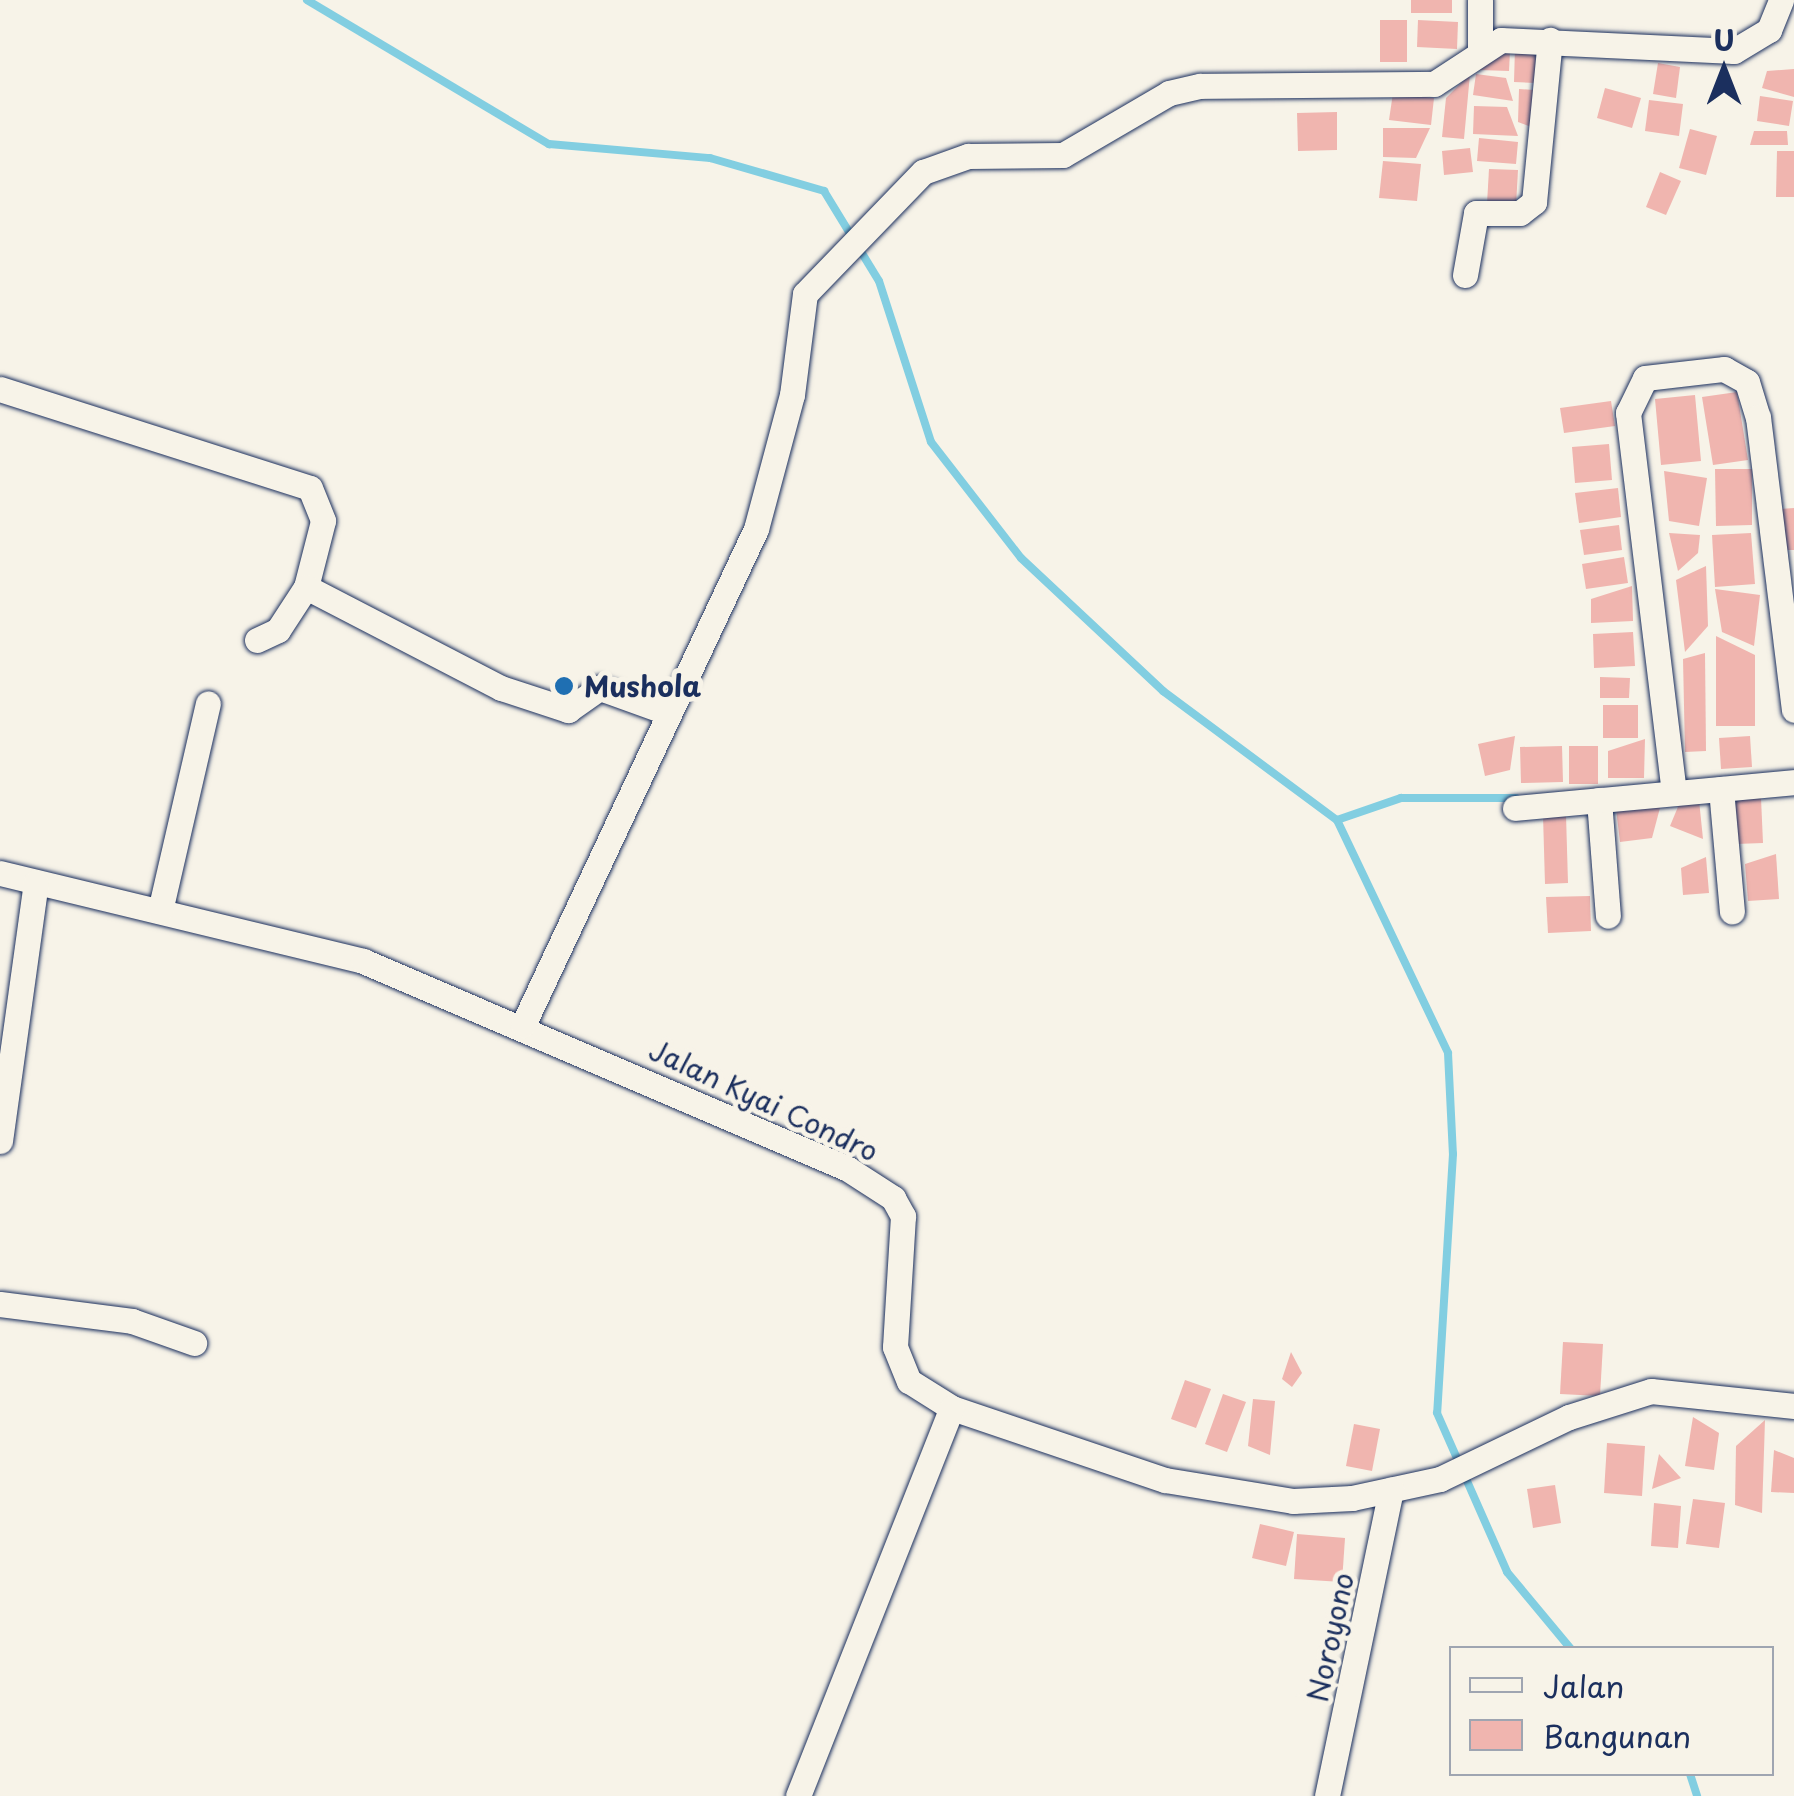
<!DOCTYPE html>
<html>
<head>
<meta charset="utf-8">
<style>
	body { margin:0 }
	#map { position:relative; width:1794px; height:1796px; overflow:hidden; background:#f7f3e8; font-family:"Playpen Sans",sans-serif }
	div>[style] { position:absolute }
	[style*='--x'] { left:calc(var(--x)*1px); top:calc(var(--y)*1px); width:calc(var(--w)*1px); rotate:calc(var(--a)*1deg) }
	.stream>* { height:8px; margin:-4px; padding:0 4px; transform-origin:4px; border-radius:4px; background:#82cee1 }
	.building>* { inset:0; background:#f0b5af }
	.roads { filter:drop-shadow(0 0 2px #1b2f5e) drop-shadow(0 0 2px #1b2f5e) }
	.minor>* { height:25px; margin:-12.5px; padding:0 12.5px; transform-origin:12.5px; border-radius:12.5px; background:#f7f3e8 }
	.dots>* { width:28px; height:28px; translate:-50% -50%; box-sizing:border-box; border:5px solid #f7f3e8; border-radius:50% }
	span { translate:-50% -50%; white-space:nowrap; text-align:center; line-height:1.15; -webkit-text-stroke:10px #f7f3e8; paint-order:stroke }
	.poi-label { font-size:28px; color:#1b2f5e; font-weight:700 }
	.left { translate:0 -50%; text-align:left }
	.street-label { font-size:28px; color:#1b2f5e }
	.legend { position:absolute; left:1449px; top:1646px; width:325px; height:130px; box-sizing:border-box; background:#f7f3e8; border:2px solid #9fa5b1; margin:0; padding:12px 18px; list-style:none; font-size:30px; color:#1b2f5e }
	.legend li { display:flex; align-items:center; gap:20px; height:50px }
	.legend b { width:50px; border:2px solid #9fa5b1 }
	.north { position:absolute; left:1674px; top:20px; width:100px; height:100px; -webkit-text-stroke:8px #f7f3e8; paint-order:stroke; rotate:0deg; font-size:28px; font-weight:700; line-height:40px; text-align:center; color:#1b2f5e }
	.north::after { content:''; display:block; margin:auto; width:35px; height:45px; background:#1b2f5e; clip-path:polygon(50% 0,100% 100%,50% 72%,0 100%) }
</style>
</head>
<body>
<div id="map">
	<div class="stream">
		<div style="--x:307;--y:0;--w:282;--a:30.8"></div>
		<div style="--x:549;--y:144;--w:162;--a:5"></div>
		<div style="--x:710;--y:158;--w:119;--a:16.1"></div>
		<div style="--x:824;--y:191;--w:105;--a:58.6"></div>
		<div style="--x:879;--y:281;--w:169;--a:72.1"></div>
		<div style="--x:931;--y:442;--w:147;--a:52.2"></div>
		<div style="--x:1021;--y:558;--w:195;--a:43.1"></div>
		<div style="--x:1163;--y:691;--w:217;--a:36.6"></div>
		<div style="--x:1337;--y:820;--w:258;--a:64.5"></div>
		<div style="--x:1448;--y:1053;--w:101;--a:87.2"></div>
		<div style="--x:1453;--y:1154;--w:259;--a:93.5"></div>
		<div style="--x:1437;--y:1413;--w:174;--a:66.2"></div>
		<div style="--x:1507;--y:1572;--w:99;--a:50.3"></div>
		<div style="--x:1337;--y:820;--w:68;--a:-19"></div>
		<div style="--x:1401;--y:798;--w:115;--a:0"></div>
		<div style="--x:1690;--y:1774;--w:23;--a:72"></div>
	</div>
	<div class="building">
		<div style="clip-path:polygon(1411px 0,1452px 0,1452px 13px,1411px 13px)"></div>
		<div style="clip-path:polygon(1380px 20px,1407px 20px,1407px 62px,1380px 62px)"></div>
		<div style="clip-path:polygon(1418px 20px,1458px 22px,1457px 49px,1417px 47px)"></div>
		<div style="clip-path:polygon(1515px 48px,1536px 48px,1535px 83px,1514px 82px)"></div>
		<div style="clip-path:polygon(1487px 51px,1510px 51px,1509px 71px,1479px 70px)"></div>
		<div style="clip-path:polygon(1658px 63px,1680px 67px,1676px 98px,1653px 94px)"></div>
		<div style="clip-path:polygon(1794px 69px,1794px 97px,1762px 88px,1767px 71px)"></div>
		<div style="clip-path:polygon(1470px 74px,1464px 139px,1442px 137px,1446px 98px)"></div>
		<div style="clip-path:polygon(1476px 74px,1506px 78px,1513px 101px,1473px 95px)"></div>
		<div style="clip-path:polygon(1605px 88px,1641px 98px,1632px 128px,1597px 118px)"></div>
		<div style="clip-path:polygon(1519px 89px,1534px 90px,1534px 128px,1518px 122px)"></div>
		<div style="clip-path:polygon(1393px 93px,1434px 98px,1431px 125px,1389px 120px)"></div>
		<div style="clip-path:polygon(1760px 96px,1793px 101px,1789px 126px,1757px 121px)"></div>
		<div style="clip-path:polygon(1649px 100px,1683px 104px,1679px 136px,1645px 131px)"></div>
		<div style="clip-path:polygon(1474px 106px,1507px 107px,1518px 136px,1473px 134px)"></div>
		<div style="clip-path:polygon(1337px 112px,1337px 150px,1298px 151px,1297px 113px)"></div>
		<div style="clip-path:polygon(1383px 128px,1430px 128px,1416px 158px,1383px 157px)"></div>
		<div style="clip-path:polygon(1690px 129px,1717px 136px,1706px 175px,1679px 168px)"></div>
		<div style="clip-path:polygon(1754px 131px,1787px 131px,1788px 145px,1750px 145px)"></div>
		<div style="clip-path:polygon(1479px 138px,1518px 142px,1516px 164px,1477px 161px)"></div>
		<div style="clip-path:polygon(1470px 148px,1473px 172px,1444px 175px,1442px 151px)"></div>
		<div style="clip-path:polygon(1777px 151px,1794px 151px,1794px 197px,1776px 197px)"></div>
		<div style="clip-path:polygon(1383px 161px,1421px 164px,1417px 201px,1379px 198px)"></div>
		<div style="clip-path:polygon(1489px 169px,1518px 170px,1516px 205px,1487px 204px)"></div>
		<div style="clip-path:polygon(1660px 172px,1681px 181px,1666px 215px,1646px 207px)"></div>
		<div style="clip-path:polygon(1737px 392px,1748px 460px,1713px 465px,1702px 397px)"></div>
		<div style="clip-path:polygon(1695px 395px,1701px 461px,1661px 465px,1655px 399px)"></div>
		<div style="clip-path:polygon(1611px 401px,1615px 426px,1564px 433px,1560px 408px)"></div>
		<div style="clip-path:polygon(1609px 444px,1612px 480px,1575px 483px,1572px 447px)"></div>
		<div style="clip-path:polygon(1715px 469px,1752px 469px,1752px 525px,1716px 526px)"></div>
		<div style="clip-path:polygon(1664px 471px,1707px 478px,1699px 526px,1669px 521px)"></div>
		<div style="clip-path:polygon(1618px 488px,1621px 517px,1579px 523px,1575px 493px)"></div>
		<div style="clip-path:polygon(1794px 508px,1794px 550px,1783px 550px,1780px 509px)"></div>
		<div style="clip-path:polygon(1619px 525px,1622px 550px,1584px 555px,1580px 530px)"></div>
		<div style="clip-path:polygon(1669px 533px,1700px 535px,1698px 553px,1678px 571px)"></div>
		<div style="clip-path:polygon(1751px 533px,1755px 584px,1715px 587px,1712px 535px)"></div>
		<div style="clip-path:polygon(1624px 557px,1628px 583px,1586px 589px,1582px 564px)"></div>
		<div style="clip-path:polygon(1706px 566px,1708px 626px,1685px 652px,1676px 580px)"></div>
		<div style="clip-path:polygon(1632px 586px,1633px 621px,1591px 623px,1591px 599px)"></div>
		<div style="clip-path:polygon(1715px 589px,1760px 595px,1754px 646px,1722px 632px)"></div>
		<div style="clip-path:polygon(1633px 632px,1635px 666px,1594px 668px,1593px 634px)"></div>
		<div style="clip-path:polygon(1716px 636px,1755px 655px,1755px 726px,1716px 726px)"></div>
		<div style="clip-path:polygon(1705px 653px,1706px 751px,1685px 752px,1683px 659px)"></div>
		<div style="clip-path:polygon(1600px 677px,1630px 678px,1629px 698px,1600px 698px)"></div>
		<div style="clip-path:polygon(1603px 705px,1638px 705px,1638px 738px,1603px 738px)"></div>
		<div style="clip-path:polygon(1515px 736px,1510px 770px,1485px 776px,1478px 744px)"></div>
		<div style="clip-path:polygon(1750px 736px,1752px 767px,1721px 769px,1719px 738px)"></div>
		<div style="clip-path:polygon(1645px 739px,1644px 778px,1608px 778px,1608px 751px)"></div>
		<div style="clip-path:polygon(1562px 746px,1563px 782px,1521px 783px,1520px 747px)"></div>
		<div style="clip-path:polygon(1569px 746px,1598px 746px,1598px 784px,1569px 784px)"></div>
		<div style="clip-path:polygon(1761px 798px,1763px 843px,1736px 844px,1734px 799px)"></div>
		<div style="clip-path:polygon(1699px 800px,1703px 839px,1670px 826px,1680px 802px)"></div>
		<div style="clip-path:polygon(1661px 804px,1652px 838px,1620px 842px,1616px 809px)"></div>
		<div style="clip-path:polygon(1543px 815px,1566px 815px,1568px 883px,1545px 884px)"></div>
		<div style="clip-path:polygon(1776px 854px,1779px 899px,1748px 901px,1745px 864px)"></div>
		<div style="clip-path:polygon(1706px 857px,1709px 893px,1683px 895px,1681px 868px)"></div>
		<div style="clip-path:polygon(1590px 896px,1591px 931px,1548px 933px,1546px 897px)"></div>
		<div style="clip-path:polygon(1563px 1342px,1603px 1344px,1600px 1396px,1560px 1394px)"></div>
		<div style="clip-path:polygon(1291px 1352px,1302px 1373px,1292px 1387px,1282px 1379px)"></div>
		<div style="clip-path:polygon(1185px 1380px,1211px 1389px,1196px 1428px,1171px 1419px)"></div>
		<div style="clip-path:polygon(1223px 1394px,1246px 1402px,1227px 1452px,1205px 1444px)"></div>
		<div style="clip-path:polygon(1253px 1399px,1275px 1401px,1270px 1455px,1248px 1446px)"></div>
		<div style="clip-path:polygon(1693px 1417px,1719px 1433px,1714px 1470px,1685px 1466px)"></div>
		<div style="clip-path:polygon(1765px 1420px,1762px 1513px,1735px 1505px,1736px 1446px)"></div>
		<div style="clip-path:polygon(1354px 1424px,1380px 1429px,1372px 1471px,1346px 1466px)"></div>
		<div style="clip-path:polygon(1607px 1443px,1645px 1446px,1642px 1496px,1604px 1493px)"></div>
		<div style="clip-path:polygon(1774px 1450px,1794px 1458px,1794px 1493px,1771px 1492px)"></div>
		<div style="clip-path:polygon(1659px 1454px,1681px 1478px,1652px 1489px)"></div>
		<div style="clip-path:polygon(1555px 1485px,1561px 1523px,1533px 1528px,1527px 1489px)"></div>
		<div style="clip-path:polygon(1693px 1499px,1725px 1503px,1719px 1548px,1686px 1544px)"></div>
		<div style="clip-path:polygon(1654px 1503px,1681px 1506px,1678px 1548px,1651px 1546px)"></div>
		<div style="clip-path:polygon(1260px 1524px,1294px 1532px,1286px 1566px,1252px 1558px)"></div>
		<div style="clip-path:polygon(1297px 1534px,1345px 1538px,1342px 1582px,1294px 1579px)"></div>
	</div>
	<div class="roads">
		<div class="minor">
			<div style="--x:1480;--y:49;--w:49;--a:-90"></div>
			<div style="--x:1465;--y:275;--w:63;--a:-79.9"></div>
			<div style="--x:1476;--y:213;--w:44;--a:0"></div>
			<div style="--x:1520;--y:213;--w:18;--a:-38"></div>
			<div style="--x:1534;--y:202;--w:163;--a:-84.4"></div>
			<div style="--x:0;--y:389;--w:325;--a:17.7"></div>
			<div style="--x:310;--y:488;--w:35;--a:68"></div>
			<div style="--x:323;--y:521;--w:68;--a:104.4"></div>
			<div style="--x:306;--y:587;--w:220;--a:27.4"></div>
			<div style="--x:501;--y:688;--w:71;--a:18.2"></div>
			<div style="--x:568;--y:710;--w:39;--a:-35"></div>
			<div style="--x:600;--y:688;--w:73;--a:19.9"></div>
			<div style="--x:257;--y:640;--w:23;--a:-25"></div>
			<div style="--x:278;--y:630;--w:51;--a:-56.9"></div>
			<div style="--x:1721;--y:789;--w:123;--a:84.9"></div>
			<div style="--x:1674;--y:793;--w:383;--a:-96.9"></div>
			<div style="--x:1628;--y:413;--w:39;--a:-64"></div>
			<div style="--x:1645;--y:378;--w:80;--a:-6.5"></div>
			<div style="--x:1724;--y:369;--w:26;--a:29"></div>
			<div style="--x:1747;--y:382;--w:37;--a:73"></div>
			<div style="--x:1758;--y:417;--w:295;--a:83"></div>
			<div style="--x:1599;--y:800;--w:116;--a:85.6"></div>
			<div style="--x:1515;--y:808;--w:280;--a:-5.3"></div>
			<div style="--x:0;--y:873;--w:374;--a:13.6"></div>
			<div style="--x:363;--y:961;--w:528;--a:23.21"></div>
			<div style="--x:848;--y:1169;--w:54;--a:32.8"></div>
			<div style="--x:893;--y:1198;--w:21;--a:61"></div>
			<div style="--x:903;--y:1216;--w:131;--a:93.5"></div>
			<div style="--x:895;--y:1347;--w:37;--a:68"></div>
			<div style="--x:909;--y:1381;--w:51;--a:32.1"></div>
			<div style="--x:952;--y:1408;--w:225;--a:18.7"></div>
			<div style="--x:1165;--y:1480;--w:130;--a:9.3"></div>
			<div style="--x:1293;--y:1501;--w:59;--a:-2.9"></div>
			<div style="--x:1352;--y:1498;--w:90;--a:-12.2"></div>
			<div style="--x:1440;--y:1479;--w:143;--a:-25.7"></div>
			<div style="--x:1569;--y:1417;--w:86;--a:-17.6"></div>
			<div style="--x:1651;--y:1391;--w:144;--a:6"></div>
			<div style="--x:160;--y:911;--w:213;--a:-77"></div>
			<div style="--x:523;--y:1025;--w:548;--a:-64.84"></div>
			<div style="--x:756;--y:529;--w:139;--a:-75"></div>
			<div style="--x:792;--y:395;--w:102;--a:-82.7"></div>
			<div style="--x:805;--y:294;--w:170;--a:-46"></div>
			<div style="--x:923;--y:172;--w:48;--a:-19.6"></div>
			<div style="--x:968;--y:156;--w:95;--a:-0.6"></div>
			<div style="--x:1063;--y:155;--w:123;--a:-30.3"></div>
			<div style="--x:1169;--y:93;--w:32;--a:-13"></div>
			<div style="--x:1200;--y:86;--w:234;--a:-0.5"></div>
			<div style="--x:1434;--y:84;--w:80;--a:-33.3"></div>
			<div style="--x:1501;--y:40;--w:233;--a:2.7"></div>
			<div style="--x:1734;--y:51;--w:41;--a:-31"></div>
			<div style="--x:1769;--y:30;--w:32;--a:-68"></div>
			<div style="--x:0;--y:1141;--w:261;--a:-82.1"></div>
			<div style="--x:0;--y:1304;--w:133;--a:7.3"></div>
			<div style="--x:132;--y:1321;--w:66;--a:19.5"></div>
			<div style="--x:798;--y:1796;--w:417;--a:-68.4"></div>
			<div style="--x:1327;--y:1796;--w:313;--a:-78.2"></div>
		</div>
	</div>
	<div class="dots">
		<div style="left:564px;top:686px;background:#1f6fb2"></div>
	</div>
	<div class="poi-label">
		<span class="left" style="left:584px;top:686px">Mushola</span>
	</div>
	<div class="street-label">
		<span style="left:764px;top:1100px;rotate:25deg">Jalan Kyai Condro</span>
		<span style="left:1330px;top:1637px;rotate:-78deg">Noroyono</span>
	</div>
	<ul class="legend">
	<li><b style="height:12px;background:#f7f3e8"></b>Jalan</li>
	<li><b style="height:28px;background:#f0b5af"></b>Bangunan</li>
	</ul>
	<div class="north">U</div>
</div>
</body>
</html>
